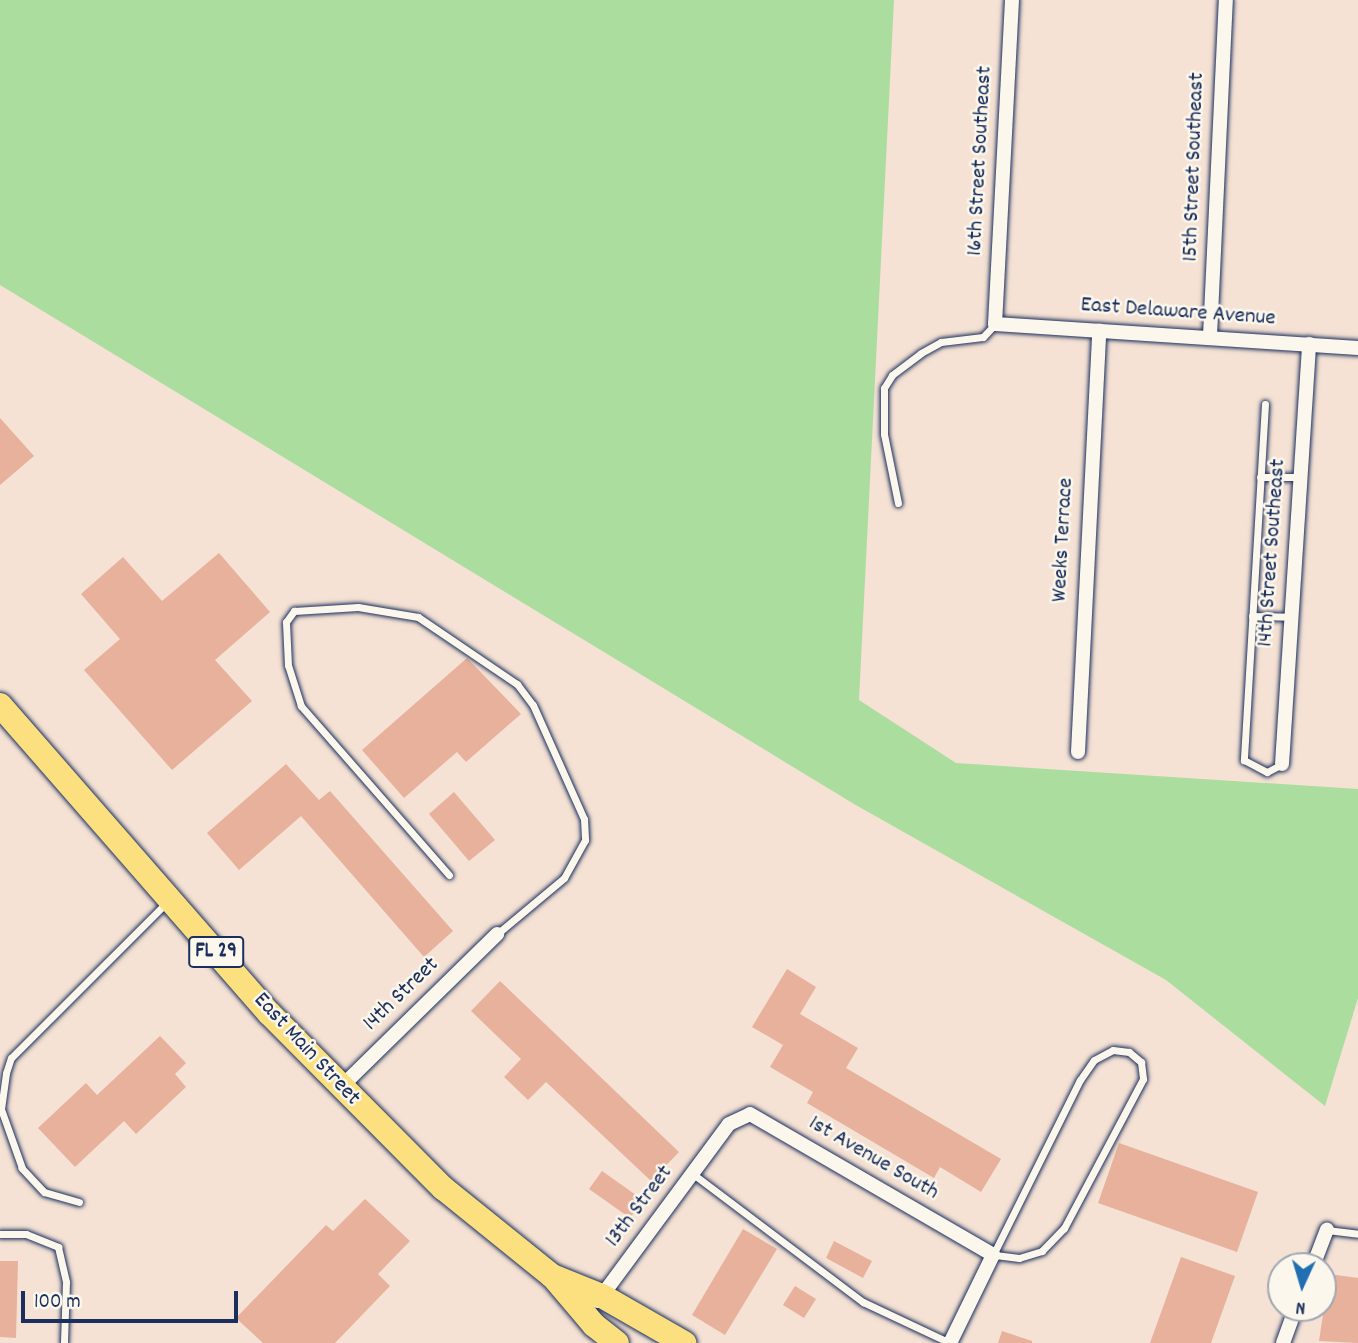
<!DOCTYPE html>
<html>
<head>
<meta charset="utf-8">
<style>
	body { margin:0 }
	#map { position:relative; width:1358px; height:1343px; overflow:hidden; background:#f5e2d4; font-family:Dekko,sans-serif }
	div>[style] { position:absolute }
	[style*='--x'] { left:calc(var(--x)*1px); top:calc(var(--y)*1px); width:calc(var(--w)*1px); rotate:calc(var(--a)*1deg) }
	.green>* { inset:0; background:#abdd9e }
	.building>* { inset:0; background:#e7b19c }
	.roads { filter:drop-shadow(0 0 2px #1b2f5e) drop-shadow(0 0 2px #1b2f5e) }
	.lane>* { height:7px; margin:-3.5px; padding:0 3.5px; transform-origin:3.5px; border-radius:3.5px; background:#fbf7ec }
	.street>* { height:14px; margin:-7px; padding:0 7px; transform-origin:7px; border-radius:7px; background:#fbf7ec }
	.highway>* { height:24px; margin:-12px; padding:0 12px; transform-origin:12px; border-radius:12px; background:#fce080 }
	span { translate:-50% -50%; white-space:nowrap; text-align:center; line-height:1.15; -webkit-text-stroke:5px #fbf7ec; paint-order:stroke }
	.shield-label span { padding:2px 5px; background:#fbf7ec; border:2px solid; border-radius:5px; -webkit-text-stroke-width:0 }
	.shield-label { font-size:21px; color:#1b2f5e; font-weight:700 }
	.street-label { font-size:23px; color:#1b2f5e }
	.north { position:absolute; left:1267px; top:1252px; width:70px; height:70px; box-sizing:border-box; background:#fbf7ec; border:2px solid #a1a7b3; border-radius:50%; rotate:184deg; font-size:19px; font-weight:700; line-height:28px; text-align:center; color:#1b2f5e }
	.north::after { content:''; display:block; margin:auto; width:24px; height:32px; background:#1f6fb2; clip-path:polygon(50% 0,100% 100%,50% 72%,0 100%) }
	.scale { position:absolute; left:21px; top:1291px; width:217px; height:32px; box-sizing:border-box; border:4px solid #1b2f5e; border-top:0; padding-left:9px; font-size:21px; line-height:24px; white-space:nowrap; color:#1b2f5e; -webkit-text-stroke:5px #fbf7ec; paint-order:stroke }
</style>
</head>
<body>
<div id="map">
	<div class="green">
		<div style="clip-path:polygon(0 0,894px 0,859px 700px,956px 763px,1358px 789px,1358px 998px,1325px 1106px,1166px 980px,854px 804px,0 285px)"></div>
	</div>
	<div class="building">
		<div style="clip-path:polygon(0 418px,34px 456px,0 485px)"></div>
		<div style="clip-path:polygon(219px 553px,270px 612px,215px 660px,252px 701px,172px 770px,84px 670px,120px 639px,81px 594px,123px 557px,162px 601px)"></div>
		<div style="clip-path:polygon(467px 658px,521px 714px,466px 762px,457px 752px,404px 798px,362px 750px)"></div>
		<div style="clip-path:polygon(286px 764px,319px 800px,330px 791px,453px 931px,424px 957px,301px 816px,239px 870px,207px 833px)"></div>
		<div style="clip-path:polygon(454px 792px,495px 840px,469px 861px,429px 814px)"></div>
		<div style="clip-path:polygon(787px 969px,816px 987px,800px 1014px,858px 1048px,846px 1068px,1001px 1159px,981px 1192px,940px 1167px,934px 1178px,807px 1103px,813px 1092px,770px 1067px,783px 1045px,752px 1027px)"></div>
		<div style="clip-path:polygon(500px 981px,679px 1152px,651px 1181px,546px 1082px,528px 1100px,504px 1077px,521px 1059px,471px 1011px)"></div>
		<div style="clip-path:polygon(160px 1036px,186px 1063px,175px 1074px,186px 1087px,136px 1134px,124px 1121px,75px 1167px,38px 1128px,86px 1083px,97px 1095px)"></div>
		<div style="clip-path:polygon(1119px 1143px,1258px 1192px,1237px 1252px,1098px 1203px)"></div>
		<div style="clip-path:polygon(602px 1171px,643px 1200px,630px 1218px,589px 1189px)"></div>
		<div style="clip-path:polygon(365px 1199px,410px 1241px,378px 1274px,390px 1286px,335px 1343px,263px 1343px,236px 1318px,326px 1225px,333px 1231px)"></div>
		<div style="clip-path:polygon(743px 1229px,777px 1249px,725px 1335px,692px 1315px)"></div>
		<div style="clip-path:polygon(834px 1241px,872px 1261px,863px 1278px,826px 1258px)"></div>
		<div style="clip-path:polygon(1181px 1257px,1235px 1276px,1211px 1343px,1150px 1343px)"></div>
		<div style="clip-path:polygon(0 1261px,18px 1261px,16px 1338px,0 1337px)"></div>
		<div style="clip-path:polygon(1329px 1274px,1358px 1278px,1358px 1343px,1319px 1341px)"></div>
		<div style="clip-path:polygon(795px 1286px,816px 1299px,804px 1318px,783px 1305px)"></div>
		<div style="clip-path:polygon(1002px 1331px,1032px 1341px,1032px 1343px,998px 1343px)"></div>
	</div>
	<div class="roads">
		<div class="lane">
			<div style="--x:1265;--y:404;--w:357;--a:93.4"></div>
			<div style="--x:1244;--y:760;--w:26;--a:28"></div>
			<div style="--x:1267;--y:772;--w:17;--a:-28"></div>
			<div style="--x:1260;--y:477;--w:40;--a:0"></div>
			<div style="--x:898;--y:503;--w:70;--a:-101.5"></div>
			<div style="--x:884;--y:434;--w:46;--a:-90"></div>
			<div style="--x:884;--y:388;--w:15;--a:-58"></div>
			<div style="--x:892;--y:375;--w:36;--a:-37"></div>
			<div style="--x:921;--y:353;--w:23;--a:-29"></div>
			<div style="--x:941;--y:342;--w:42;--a:-6.8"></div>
			<div style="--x:983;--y:337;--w:18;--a:-47"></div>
			<div style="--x:1252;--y:616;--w:39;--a:1"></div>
			<div style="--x:449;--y:875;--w:225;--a:-131.2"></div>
			<div style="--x:301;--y:706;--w:43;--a:-107.6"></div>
			<div style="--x:288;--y:665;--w:43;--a:-92.7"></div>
			<div style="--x:286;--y:622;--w:14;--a:-54"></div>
			<div style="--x:294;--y:611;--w:64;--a:-3.6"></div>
			<div style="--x:358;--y:607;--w:61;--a:9.5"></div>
			<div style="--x:418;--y:617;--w:120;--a:34.1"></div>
			<div style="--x:517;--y:684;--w:26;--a:53"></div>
			<div style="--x:533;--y:705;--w:125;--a:65.9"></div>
			<div style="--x:584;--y:819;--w:21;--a:87"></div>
			<div style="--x:585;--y:840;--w:43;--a:118.9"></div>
			<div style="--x:564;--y:878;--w:87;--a:140.1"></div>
			<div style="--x:1113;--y:1050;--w:16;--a:7"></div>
			<div style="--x:1129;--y:1052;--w:16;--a:40"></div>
			<div style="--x:1141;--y:1062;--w:17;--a:83"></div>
			<div style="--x:1143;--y:1079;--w:169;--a:117.9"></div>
			<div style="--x:1064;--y:1228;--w:32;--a:134"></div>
			<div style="--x:1042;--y:1251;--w:24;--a:163"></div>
			<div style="--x:1019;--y:1258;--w:26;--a:-173"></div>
			<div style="--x:993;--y:1255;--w:195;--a:-63.6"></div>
			<div style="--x:1080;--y:1080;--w:24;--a:-55"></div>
			<div style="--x:1094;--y:1060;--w:21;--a:-28"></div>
			<div style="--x:693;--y:1174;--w:213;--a:37"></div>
			<div style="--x:863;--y:1302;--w:96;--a:25.2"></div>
			<div style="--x:79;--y:1202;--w:36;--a:-164"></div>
			<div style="--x:44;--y:1192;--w:33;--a:-133"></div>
			<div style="--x:22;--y:1168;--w:63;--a:-109.6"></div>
			<div style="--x:1;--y:1109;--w:36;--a:-82"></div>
			<div style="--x:6;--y:1073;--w:16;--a:-72"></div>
			<div style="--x:11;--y:1058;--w:221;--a:-45"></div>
			<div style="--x:1327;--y:1230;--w:31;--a:7"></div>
			<div style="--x:0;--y:1234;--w:26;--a:0"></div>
			<div style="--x:26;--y:1234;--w:35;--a:22"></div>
			<div style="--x:58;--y:1247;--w:36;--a:77"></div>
			<div style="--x:66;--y:1282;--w:61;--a:91.9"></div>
		</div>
		<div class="street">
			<div style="--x:1012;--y:0;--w:324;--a:93"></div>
			<div style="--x:995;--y:324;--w:364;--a:3.8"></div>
			<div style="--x:1210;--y:336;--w:336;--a:-87.3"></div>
			<div style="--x:1078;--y:752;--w:422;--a:-87.1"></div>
			<div style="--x:1282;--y:764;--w:421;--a:-86.3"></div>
			<div style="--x:340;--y:1088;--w:220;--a:-44.4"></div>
			<div style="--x:1313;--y:1266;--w:39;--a:-69"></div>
			<div style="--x:598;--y:1301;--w:220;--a:-53.5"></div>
			<div style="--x:729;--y:1124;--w:23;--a:-25"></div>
			<div style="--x:750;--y:1114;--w:281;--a:30.1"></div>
			<div style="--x:993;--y:1255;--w:98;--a:116"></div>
			<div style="--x:1283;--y:1343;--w:37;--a:-70"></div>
		</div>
		<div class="highway">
			<div style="--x:0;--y:705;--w:409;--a:48.9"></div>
			<div style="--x:269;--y:1013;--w:247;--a:45.2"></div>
			<div style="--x:443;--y:1188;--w:140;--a:38.9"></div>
			<div style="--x:552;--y:1276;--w:54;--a:21.8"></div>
			<div style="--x:602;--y:1296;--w:95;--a:29.8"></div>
			<div style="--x:555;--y:1279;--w:60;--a:49.7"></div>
			<div style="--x:594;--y:1325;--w:29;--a:38"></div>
		</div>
	</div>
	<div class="shield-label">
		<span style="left:216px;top:952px">FL 29</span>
	</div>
	<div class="street-label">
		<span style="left:981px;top:161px;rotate:-87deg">16th Street Southeast</span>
		<span style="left:1195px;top:167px;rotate:-88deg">15th Street Southeast</span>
		<span style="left:1178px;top:313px;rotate:4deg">East Delaware Avenue</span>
		<span style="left:1064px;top:540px;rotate:-87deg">Weeks Terrace</span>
		<span style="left:1273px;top:553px;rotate:-86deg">14th Street Southeast</span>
		<span style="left:402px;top:995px;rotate:-44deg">14th Street</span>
		<span style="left:306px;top:1050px;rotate:47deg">East Main Street</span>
		<span style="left:873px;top:1159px;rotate:30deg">1st Avenue South</span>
		<span style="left:640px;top:1207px;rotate:-53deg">13th Street</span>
	</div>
	<div class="north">N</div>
	<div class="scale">100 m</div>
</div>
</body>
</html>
